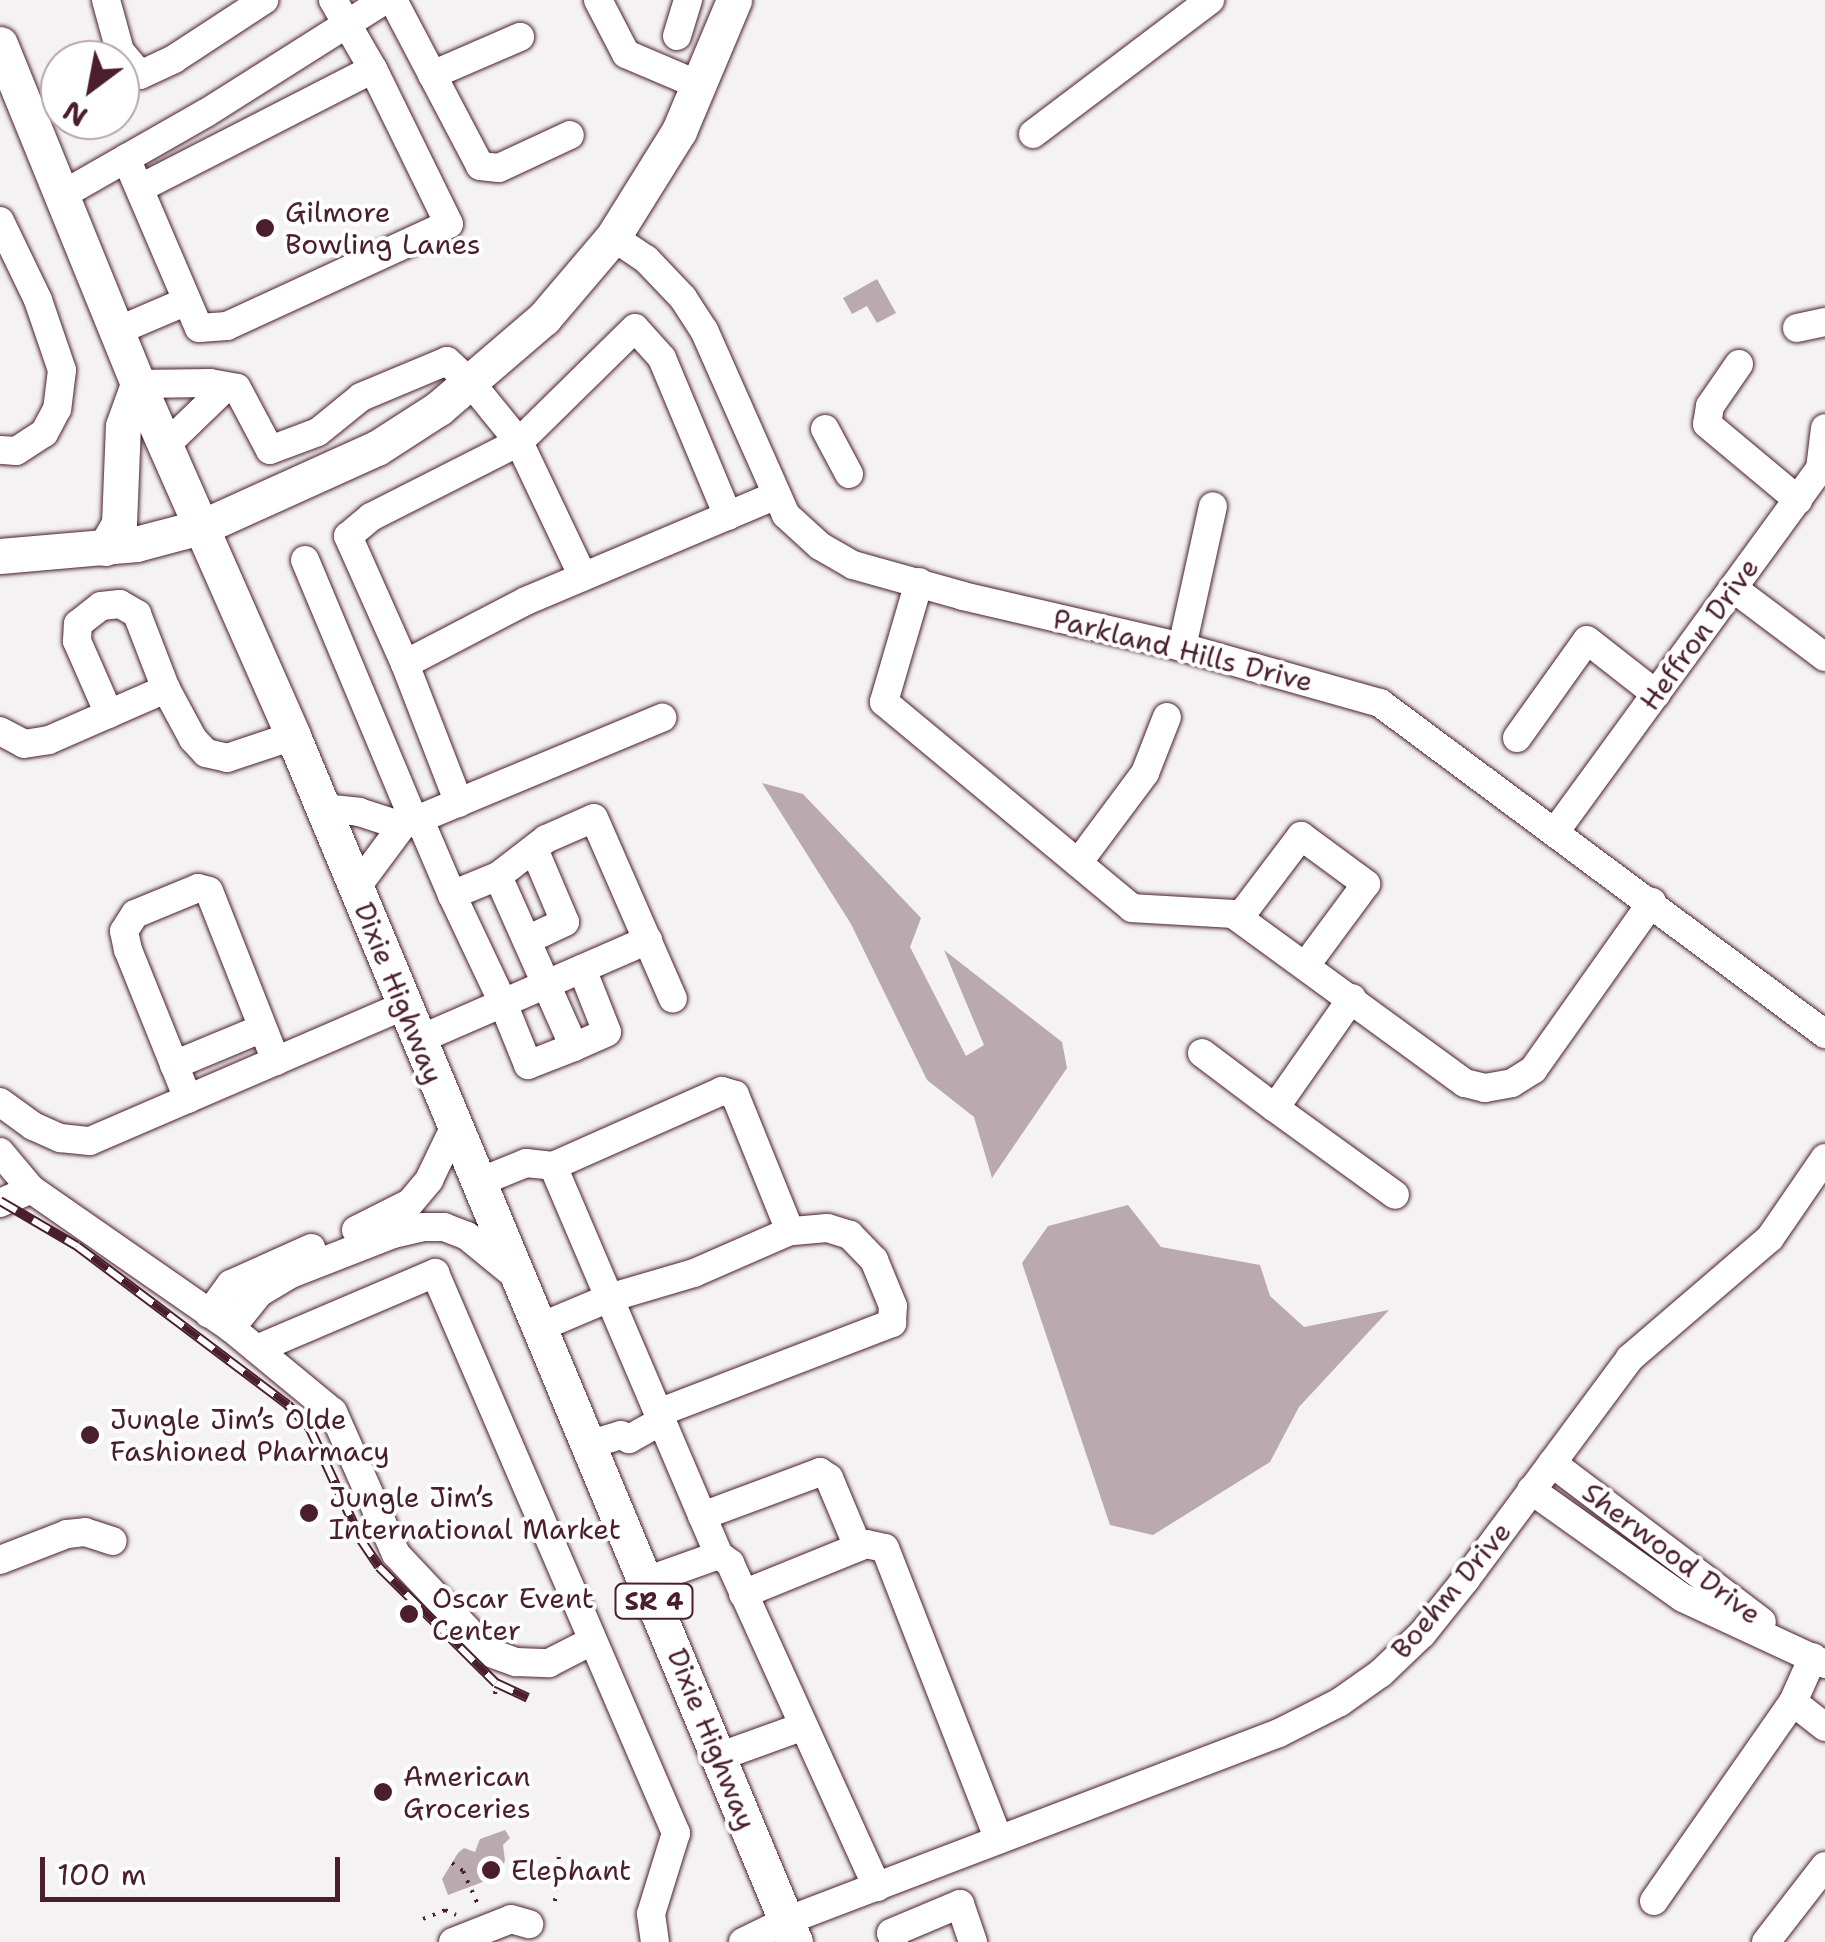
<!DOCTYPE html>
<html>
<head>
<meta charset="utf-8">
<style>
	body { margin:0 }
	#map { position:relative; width:1825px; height:1942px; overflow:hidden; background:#f4f2f2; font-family:"Shantell Sans",sans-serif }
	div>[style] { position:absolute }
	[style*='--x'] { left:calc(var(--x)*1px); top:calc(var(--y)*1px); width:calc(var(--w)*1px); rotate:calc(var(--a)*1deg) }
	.water>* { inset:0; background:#baa9ae }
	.path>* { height:4px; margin-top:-2px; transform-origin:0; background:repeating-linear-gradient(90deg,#4a1f2b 0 2.5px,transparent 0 10.5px) }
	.roads { filter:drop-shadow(0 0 2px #4a1f2b) drop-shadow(0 0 2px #4a1f2b) }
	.minor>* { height:28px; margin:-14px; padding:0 14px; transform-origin:14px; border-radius:14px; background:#fff }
	.major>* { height:35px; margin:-17.5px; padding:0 17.5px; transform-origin:17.5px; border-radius:17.5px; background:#fff }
	.rail>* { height:10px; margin-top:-5px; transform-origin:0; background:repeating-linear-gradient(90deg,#fff 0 19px,#4a1f2b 0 38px); box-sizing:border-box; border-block:2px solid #4a1f2b }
	.dots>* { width:28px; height:28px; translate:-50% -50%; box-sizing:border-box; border:5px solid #fff; border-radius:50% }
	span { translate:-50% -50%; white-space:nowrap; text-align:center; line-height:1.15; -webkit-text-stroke:8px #fff; paint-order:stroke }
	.shield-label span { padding:2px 8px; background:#fff; border:2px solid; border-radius:8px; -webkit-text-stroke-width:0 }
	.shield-label { font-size:25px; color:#4a1f2b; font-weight:700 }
	.poi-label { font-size:28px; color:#4a1f2b }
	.left { translate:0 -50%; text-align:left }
	.street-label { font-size:28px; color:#4a1f2b }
	.north { position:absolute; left:40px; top:40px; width:100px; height:100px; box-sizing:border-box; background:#fff; border:2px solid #b7a5aa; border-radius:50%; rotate:212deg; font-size:28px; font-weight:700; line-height:40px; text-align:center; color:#4a1f2b }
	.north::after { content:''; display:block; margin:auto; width:35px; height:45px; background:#4a1f2b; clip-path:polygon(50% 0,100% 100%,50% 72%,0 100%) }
	.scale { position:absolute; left:40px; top:1857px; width:300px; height:45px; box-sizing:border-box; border:5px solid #4a1f2b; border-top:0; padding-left:12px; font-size:30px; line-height:35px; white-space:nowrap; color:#4a1f2b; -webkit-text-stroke:8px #fff; paint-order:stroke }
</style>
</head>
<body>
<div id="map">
	<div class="water">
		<div style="clip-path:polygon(877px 279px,896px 313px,877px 323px,867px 306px,852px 314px,843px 298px)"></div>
		<div style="clip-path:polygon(762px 783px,803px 794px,921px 918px,910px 947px,966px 1056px,984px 1045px,944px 950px,1062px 1042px,1067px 1068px,992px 1178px,974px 1117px,927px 1080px,851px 924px)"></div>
		<div style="clip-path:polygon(1128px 1205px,1161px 1247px,1260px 1265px,1270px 1296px,1304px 1327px,1389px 1310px,1299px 1407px,1270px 1462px,1153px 1535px,1110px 1525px,1022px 1263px,1048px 1226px)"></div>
		<div style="clip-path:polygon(505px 1830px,510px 1838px,503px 1845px,505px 1861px,496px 1877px,448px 1895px,442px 1879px,458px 1853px,464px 1848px,475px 1852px,480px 1839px)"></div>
	</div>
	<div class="path">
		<div style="--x:495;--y:1694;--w:15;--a:-82"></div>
		<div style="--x:452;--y:1863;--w:14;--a:36"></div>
		<div style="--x:463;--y:1871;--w:42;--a:65.9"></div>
		<div style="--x:555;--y:1901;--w:46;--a:-85"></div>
		<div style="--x:423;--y:1919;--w:24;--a:-22"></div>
		<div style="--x:445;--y:1910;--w:12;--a:24"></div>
	</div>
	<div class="roads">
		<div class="minor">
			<div style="--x:106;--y:0;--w:53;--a:74.6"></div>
			<div style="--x:120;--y:51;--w:31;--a:50"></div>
			<div style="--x:140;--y:75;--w:38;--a:-25"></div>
			<div style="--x:174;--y:59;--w:108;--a:-33.2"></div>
			<div style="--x:333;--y:0;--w:80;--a:59.9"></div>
			<div style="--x:393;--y:0;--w:187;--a:62.3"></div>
			<div style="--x:480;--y:166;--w:19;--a:6"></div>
			<div style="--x:499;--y:168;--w:78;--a:-24.9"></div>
			<div style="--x:598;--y:0;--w:61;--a:62.6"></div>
			<div style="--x:626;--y:54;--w:82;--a:23.1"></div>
			<div style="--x:677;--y:36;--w:38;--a:-73"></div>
			<div style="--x:432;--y:75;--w:96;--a:-23.4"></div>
			<div style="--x:1033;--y:134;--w:222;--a:-37.1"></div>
			<div style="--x:126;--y:158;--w:185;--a:66.8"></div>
			<div style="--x:199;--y:328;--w:28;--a:-4"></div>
			<div style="--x:227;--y:326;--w:244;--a:-24.7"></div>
			<div style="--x:449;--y:224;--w:173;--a:-116.1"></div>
			<div style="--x:373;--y:69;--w:262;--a:152.9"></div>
			<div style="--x:62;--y:195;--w:166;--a:-29.7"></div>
			<div style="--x:206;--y:113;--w:212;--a:-32.3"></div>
			<div style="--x:0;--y:221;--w:88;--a:64.3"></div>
			<div style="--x:38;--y:300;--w:74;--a:71.1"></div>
			<div style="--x:62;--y:370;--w:39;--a:97"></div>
			<div style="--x:57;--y:409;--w:27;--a:118"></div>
			<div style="--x:44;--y:433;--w:33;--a:147"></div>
			<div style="--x:16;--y:451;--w:16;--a:-176"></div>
			<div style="--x:613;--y:237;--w:40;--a:34"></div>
			<div style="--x:646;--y:259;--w:54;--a:46.5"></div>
			<div style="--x:683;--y:298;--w:38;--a:57"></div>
			<div style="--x:704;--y:330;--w:202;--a:66.1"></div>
			<div style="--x:786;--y:515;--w:46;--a:42.4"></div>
			<div style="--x:820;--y:546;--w:38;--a:30"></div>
			<div style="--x:853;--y:565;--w:114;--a:15.7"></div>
			<div style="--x:963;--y:596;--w:225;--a:13.1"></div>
			<div style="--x:1182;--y:647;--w:206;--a:15.8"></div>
			<div style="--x:1380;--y:703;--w:555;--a:36.64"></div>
			<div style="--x:1797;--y:328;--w:29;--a:-12"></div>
			<div style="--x:117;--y:331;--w:76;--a:-23.2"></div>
			<div style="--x:1739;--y:364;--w:51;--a:124.6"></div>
			<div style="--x:1710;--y:406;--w:18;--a:99"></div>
			<div style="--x:1707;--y:424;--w:119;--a:39.9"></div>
			<div style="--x:138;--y:384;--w:72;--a:-0.8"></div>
			<div style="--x:210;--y:383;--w:27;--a:10"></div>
			<div style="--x:237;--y:388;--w:70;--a:62"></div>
			<div style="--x:270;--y:450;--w:51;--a:-20.6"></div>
			<div style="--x:318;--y:432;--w:55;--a:-39.1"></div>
			<div style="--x:361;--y:397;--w:93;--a:-22.7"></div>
			<div style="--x:447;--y:361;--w:33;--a:43"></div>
			<div style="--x:471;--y:383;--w:76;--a:50.9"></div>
			<div style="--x:519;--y:442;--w:149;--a:64.6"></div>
			<div style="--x:825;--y:429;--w:51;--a:61.9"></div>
			<div style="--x:166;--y:445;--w:82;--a:-44"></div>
			<div style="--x:728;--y:516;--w:171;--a:-112.7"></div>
			<div style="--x:662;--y:358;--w:40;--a:-132"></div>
			<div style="--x:635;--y:328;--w:163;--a:135.5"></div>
			<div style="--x:519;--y:442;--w:166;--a:153.1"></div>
			<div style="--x:371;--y:517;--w:30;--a:140"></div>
			<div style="--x:348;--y:536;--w:140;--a:66"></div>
			<div style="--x:405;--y:664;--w:136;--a:-27.5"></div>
			<div style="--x:526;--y:601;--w:272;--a:-22.9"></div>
			<div style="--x:305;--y:560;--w:282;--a:67.3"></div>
			<div style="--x:919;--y:582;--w:125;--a:106.3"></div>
			<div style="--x:884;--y:702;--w:322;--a:39.7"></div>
			<div style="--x:1132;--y:908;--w:101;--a:3.4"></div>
			<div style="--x:1233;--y:914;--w:287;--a:36.1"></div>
			<div style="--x:1465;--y:1083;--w:21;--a:14"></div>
			<div style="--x:1485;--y:1088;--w:27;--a:-10"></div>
			<div style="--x:1512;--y:1083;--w:25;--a:-32"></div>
			<div style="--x:1533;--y:1070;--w:206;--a:-54.7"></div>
			<div style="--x:1733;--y:588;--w:115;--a:36.9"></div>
			<div style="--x:1182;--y:647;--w:144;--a:-77.6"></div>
			<div style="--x:405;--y:664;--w:149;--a:68.8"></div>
			<div style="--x:109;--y:714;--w:80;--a:-113.7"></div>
			<div style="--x:77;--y:641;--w:17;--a:-87"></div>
			<div style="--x:78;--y:624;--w:29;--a:-38"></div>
			<div style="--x:101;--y:606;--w:19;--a:-6"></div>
			<div style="--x:120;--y:604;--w:20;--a:30"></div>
			<div style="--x:137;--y:614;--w:80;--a:68.9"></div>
			<div style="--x:0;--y:731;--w:27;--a:28"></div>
			<div style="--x:24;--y:744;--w:25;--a:-9"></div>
			<div style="--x:49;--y:740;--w:128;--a:-23.6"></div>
			<div style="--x:166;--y:689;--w:57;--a:61.6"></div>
			<div style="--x:193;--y:739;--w:19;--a:47"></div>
			<div style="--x:206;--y:753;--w:22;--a:13"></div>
			<div style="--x:227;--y:758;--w:70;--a:-18.4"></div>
			<div style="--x:1517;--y:738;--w:120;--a:-54.5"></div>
			<div style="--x:1587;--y:640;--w:88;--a:38"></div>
			<div style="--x:323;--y:808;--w:36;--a:6"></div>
			<div style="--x:359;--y:812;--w:45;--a:18"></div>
			<div style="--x:419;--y:818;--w:84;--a:66.8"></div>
			<div style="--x:452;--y:895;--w:119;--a:64.7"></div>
			<div style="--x:503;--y:1003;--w:67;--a:68"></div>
			<div style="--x:528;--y:1065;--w:49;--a:-21.4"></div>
			<div style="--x:574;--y:1047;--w:187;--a:-114"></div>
			<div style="--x:498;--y:876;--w:50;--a:157.6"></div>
			<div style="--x:1555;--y:832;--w:449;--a:-53.9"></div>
			<div style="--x:1820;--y:469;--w:41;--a:-83"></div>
			<div style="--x:1078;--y:863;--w:112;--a:-53.3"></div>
			<div style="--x:1145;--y:773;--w:60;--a:-68.6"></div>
			<div style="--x:498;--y:876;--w:61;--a:-37.6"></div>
			<div style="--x:546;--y:839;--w:52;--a:-23.6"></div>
			<div style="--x:594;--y:818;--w:197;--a:66.4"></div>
			<div style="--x:356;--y:888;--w:77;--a:-53.4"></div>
			<div style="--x:402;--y:826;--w:282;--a:-22.6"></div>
			<div style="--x:1239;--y:918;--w:103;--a:-52.9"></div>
			<div style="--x:1301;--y:836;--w:81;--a:36.4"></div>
			<div style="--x:1366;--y:884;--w:101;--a:126.5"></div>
			<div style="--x:527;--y:940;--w:42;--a:-25.3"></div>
			<div style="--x:565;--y:922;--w:79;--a:-113"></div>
			<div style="--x:1352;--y:998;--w:134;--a:125"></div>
			<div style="--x:1275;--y:1108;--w:148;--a:35.9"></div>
			<div style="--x:418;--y:1040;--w:251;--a:-23.5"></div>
			<div style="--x:574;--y:1047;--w:36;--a:-24"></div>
			<div style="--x:607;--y:1032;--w:68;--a:-111.6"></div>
			<div style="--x:1202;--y:1053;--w:91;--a:37"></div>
			<div style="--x:174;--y:1065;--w:96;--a:-22.6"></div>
			<div style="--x:188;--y:1099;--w:161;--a:-111.9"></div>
			<div style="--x:128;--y:950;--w:19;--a:-102"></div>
			<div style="--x:124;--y:931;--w:20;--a:-57"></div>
			<div style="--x:135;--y:914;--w:68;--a:-22.4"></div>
			<div style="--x:198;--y:888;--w:11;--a:15"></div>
			<div style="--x:209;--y:891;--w:183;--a:68.5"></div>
			<div style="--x:0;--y:1102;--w:41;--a:36"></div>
			<div style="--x:33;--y:1126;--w:30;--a:24"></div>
			<div style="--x:60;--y:1138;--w:30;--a:6"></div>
			<div style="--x:90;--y:1141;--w:342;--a:-23.3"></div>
			<div style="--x:0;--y:1152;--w:48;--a:50"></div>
			<div style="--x:31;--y:1189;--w:244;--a:34.8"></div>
			<div style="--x:231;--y:1328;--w:132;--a:39.5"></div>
			<div style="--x:333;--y:1412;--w:155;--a:66.1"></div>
			<div style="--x:396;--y:1554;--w:134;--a:46.8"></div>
			<div style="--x:488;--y:1652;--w:30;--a:20"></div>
			<div style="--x:516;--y:1662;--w:33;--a:2"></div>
			<div style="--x:549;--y:1663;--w:48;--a:-27.1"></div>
			<div style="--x:477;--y:1183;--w:53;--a:-22.2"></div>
			<div style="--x:526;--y:1163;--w:27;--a:6"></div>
			<div style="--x:553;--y:1166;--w:423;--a:66.9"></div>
			<div style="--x:0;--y:1203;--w:34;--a:-24"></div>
			<div style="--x:356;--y:1230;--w:60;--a:-26.6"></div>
			<div style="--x:410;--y:1203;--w:30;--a:-50"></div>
			<div style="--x:429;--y:1180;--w:58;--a:-64.3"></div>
			<div style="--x:209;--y:1314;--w:37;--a:-54"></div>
			<div style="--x:231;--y:1284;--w:88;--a:-24.2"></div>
			<div style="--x:231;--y:1328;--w:45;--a:-51.3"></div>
			<div style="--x:259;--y:1293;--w:37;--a:-31"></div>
			<div style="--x:291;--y:1274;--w:110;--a:-21.4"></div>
			<div style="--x:393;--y:1234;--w:31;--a:-13"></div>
			<div style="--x:423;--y:1227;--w:21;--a:0"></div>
			<div style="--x:444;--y:1227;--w:25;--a:21"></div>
			<div style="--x:467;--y:1236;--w:63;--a:39.2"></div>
			<div style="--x:538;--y:1328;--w:77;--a:-22.9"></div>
			<div style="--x:609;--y:1298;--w:89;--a:-16.4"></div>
			<div style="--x:694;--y:1273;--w:105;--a:-23.6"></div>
			<div style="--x:790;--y:1231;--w:147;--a:-112"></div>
			<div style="--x:735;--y:1095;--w:14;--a:-163"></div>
			<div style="--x:722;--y:1091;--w:185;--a:156.1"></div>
			<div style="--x:257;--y:1349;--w:194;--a:-23.1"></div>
			<div style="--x:435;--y:1273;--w:610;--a:66.72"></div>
			<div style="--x:676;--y:1833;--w:85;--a:107.2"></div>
			<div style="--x:651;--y:1914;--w:28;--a:82"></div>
			<div style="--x:658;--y:1413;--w:251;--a:-21"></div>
			<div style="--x:892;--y:1323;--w:17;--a:-87"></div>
			<div style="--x:893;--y:1306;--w:50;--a:-112.4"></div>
			<div style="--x:874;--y:1260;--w:35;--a:-134"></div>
			<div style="--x:850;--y:1235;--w:24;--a:-163"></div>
			<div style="--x:827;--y:1228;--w:37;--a:175"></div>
			<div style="--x:588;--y:1445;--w:34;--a:-17"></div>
			<div style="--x:621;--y:1435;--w:9;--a:27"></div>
			<div style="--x:629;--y:1439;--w:38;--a:-29"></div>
			<div style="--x:1552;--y:1463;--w:263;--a:37.1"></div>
			<div style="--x:1531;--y:1490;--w:186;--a:35.4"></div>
			<div style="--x:1683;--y:1598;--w:157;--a:24.9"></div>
			<div style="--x:702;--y:1516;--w:126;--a:-20.4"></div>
			<div style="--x:820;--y:1472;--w:11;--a:34"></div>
			<div style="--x:829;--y:1478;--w:75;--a:67.2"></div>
			<div style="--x:0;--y:1560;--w:72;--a:-21.2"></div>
			<div style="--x:67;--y:1534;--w:18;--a:-6"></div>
			<div style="--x:85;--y:1532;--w:29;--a:18"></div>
			<div style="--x:646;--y:1581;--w:77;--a:-19.6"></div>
			<div style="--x:719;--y:1555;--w:14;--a:36"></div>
			<div style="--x:730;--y:1563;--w:356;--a:65.6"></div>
			<div style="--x:743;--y:1594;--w:133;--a:-22.1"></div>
			<div style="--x:866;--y:1544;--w:19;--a:12"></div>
			<div style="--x:885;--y:1548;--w:313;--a:68.7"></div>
			<div style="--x:1793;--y:1702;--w:41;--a:38"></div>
			<div style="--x:721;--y:1756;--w:85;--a:-19.9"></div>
			<div style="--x:1654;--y:1901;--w:243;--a:-55.1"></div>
			<div style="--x:1793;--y:1702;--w:49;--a:-66"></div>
			<div style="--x:453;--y:1942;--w:62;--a:-21.6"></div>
			<div style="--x:511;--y:1919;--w:19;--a:16"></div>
			<div style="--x:743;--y:1942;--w:48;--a:-26"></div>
			<div style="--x:786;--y:1921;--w:528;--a:-20.87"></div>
			<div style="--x:1279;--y:1733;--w:68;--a:-26.9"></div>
			<div style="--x:1340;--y:1702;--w:50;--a:-35.3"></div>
			<div style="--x:1381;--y:1673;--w:57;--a:-43.6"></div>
			<div style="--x:1422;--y:1634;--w:70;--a:-51.3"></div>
			<div style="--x:1466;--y:1579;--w:275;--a:-53.4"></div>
			<div style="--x:1630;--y:1358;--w:184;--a:-40.6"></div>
			<div style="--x:1770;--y:1238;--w:97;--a:-55.5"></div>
			<div style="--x:894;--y:1942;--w:9;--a:-108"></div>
			<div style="--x:891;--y:1933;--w:75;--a:-22.8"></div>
			<div style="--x:960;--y:1904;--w:40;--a:71.1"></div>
			<div style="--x:1766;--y:1942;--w:96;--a:-52.2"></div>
		</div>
		<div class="major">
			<div style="--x:0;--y:44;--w:367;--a:67.9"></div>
			<div style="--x:138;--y:384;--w:385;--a:66.2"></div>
			<div style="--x:293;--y:736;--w:1306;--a:67.4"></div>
			<div style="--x:105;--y:548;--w:28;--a:-60"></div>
			<div style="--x:119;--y:524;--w:98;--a:-87.7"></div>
			<div style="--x:123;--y:426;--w:45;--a:-70.3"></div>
			<div style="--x:0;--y:556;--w:137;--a:-5"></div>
			<div style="--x:136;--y:544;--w:70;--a:-14.8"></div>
			<div style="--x:204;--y:526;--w:190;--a:-24.3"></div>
			<div style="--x:377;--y:448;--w:74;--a:-32.8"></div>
			<div style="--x:439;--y:408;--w:138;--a:-40.6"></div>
			<div style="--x:544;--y:318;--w:106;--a:-49.6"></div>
			<div style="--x:613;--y:237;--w:125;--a:-58.1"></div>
			<div style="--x:679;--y:131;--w:142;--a:-67.2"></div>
		</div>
	</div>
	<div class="rail">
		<div style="--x:0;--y:1201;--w:89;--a:30.3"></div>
		<div style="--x:77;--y:1246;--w:264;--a:37"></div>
		<div style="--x:288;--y:1405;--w:33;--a:47"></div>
		<div style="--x:310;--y:1429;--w:122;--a:65.3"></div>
		<div style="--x:361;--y:1540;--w:32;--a:56"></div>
		<div style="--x:379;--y:1567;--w:165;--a:44.8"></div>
		<div style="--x:496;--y:1683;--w:35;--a:25"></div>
	</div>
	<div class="dots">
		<div style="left:265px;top:228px;background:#4a1f2b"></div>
		<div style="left:90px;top:1435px;background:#4a1f2b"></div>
		<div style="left:309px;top:1513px;background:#4a1f2b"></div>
		<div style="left:409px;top:1614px;background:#4a1f2b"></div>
		<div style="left:383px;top:1792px;background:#4a1f2b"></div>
		<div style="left:491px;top:1870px;background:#4a1f2b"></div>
	</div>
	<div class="shield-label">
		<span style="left:654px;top:1601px">SR 4</span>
	</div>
	<div class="poi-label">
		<span class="left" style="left:285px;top:228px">Gilmore<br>Bowling Lanes</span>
		<span class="left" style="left:110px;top:1435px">Jungle Jim’s Olde<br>Fashioned Pharmacy</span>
		<span class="left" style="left:329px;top:1513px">Jungle Jim’s<br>International Market</span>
		<span class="left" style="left:432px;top:1614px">Oscar Event<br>Center</span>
		<span class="left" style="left:403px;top:1792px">American<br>Groceries</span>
		<span class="left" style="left:511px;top:1870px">Elephant</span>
	</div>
	<div class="street-label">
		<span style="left:1699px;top:634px;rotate:-54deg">Heffron Drive</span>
		<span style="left:1183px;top:650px;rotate:14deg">Parkland Hills Drive</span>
		<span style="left:399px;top:993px;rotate:68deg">Dixie Highway</span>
		<span style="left:1672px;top:1553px;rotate:37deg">Sherwood Drive</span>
		<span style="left:1451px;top:1590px;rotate:-50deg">Boehm Drive</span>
		<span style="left:712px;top:1739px;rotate:68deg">Dixie Highway</span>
	</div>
	<div class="north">N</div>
	<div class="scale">100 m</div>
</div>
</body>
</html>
